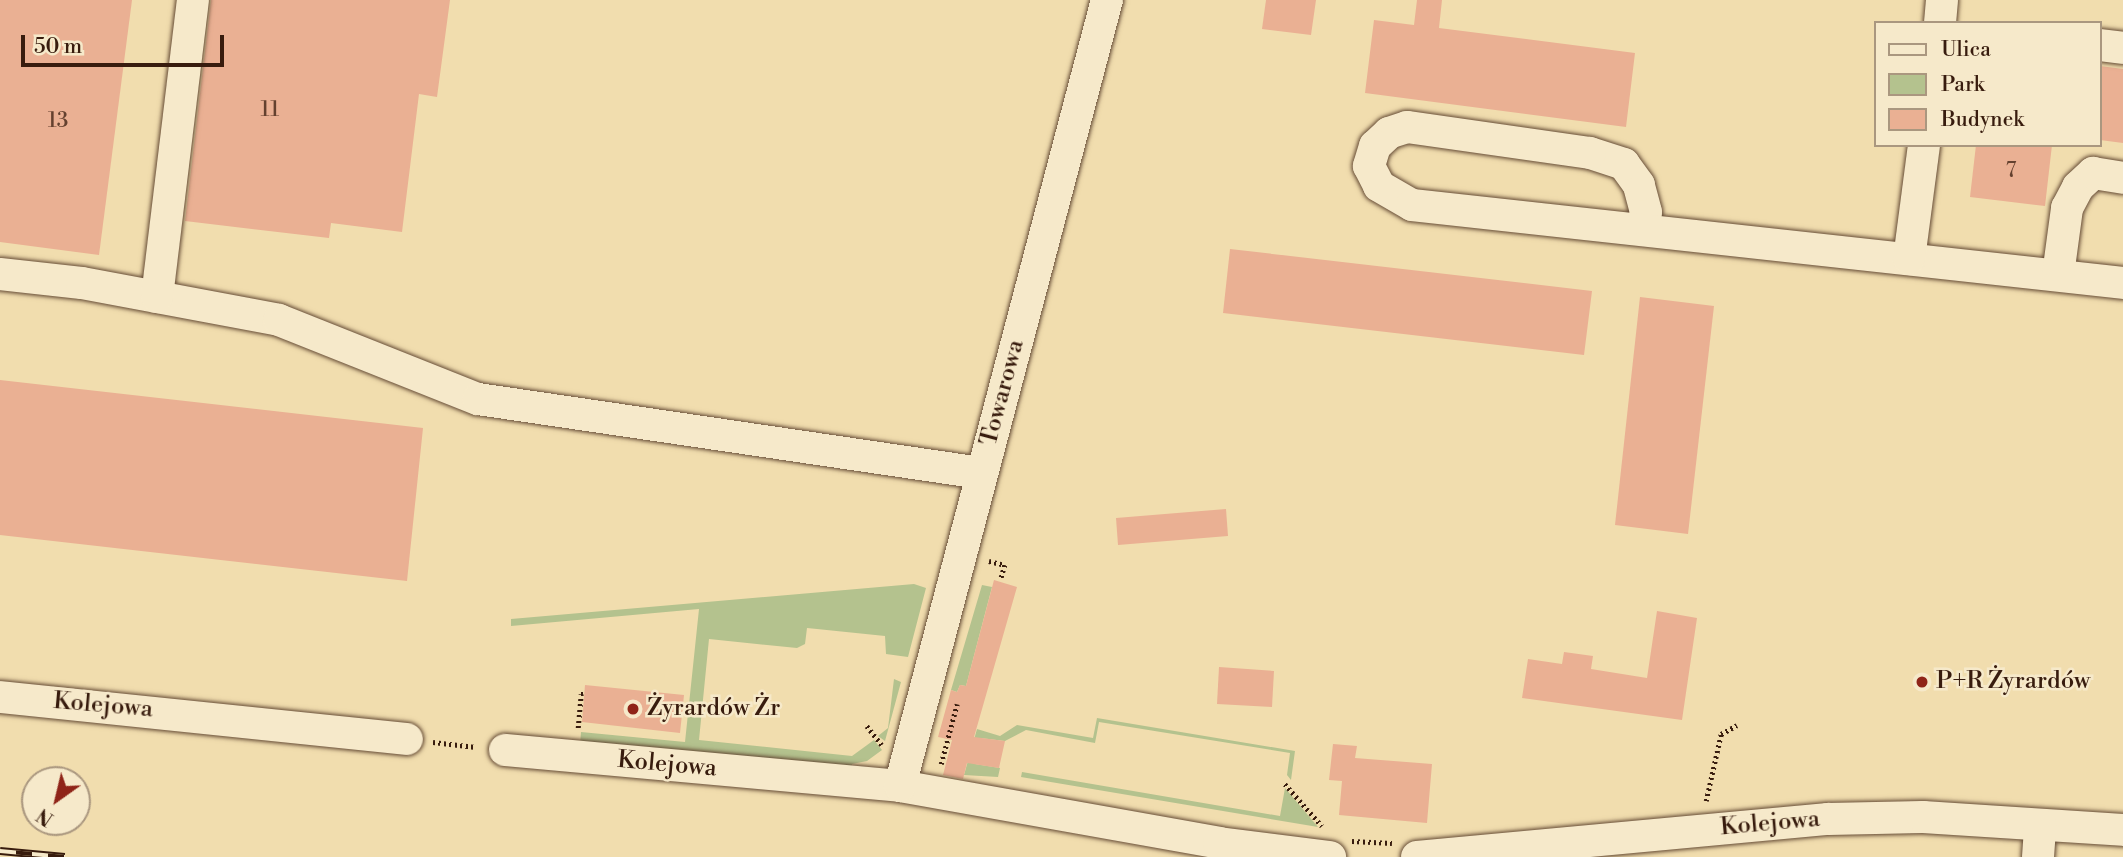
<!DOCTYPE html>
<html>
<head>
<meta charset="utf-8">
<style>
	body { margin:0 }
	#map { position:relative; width:2123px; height:857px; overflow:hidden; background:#f1ddae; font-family:"Libre Bodoni",serif }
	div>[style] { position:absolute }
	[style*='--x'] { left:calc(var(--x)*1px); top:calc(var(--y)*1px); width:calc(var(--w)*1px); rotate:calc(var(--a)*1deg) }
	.green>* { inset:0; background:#b4c28e }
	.building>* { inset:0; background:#eab093 }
	.path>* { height:4.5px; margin-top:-2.25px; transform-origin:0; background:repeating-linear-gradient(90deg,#381c0e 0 2px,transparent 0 5.5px) }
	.roads { filter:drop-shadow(0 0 2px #664c36) drop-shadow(0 0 2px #664c36) }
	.minor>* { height:32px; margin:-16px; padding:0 16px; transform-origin:16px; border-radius:16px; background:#f6e9ca }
	.rail>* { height:8px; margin-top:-4px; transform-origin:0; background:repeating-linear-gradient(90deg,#f6e9ca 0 16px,#381c0e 0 32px); box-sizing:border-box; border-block:2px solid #381c0e }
	.dots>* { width:19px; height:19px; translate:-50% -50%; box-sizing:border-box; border:4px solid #f6e9ca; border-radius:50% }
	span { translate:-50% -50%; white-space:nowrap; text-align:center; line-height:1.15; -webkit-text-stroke:5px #f6e9ca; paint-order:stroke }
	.number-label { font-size:21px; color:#64412f }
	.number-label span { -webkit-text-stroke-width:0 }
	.street-label { font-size:24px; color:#381c0e }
	.poi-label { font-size:24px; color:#381c0e }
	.left { translate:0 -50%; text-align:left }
	.legend { position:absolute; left:1874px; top:21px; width:228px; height:126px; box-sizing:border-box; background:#f6e9ca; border:2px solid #aa977f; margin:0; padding:9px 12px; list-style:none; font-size:21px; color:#381c0e }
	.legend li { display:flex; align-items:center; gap:14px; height:35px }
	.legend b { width:35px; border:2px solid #aa977f }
	.north { position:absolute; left:21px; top:766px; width:70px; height:70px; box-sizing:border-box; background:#f6e9ca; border:2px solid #aa977f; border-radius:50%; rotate:214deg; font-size:19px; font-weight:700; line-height:28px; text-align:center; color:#381c0e }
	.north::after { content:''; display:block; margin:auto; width:24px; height:32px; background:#8f2418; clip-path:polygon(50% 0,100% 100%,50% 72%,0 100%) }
	.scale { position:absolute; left:21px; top:35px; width:203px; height:32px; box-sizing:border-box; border:4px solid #381c0e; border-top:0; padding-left:9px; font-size:21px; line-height:24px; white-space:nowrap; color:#381c0e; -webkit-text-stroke:5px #f6e9ca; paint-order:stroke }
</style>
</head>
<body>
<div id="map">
	<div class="green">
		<div style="clip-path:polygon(914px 584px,926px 588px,908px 657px,886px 654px,885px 636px,817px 629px,807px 628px,805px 644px,797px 648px,709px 639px,699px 740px,852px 756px,874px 740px,882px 750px,867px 761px,852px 764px,851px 771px,580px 745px,581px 732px,685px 742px,699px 609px,511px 626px,511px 619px)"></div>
		<div style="clip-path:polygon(982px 585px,992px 587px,966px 686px,960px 685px,957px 692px,951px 690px)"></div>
		<div style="clip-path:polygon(894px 679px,901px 682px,885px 741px,878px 736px,888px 728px)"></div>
		<div style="clip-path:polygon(1097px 718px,1295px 751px,1291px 780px,1287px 775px,1290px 753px,1099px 722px,1095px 743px,1026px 730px,1005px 741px,980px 738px,975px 764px,1000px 768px,998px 777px,964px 775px,977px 729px,1000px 736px,1017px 725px,1093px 738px)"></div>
		<div style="clip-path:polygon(1022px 772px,1280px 816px,1285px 788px,1318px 827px,1021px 777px)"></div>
	</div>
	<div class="building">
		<div style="clip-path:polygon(0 0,132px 0,99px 255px,0 242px)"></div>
		<div style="clip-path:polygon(211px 0,450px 0,437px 97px,419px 94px,402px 232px,331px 223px,329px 238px,185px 221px)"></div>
		<div style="clip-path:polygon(1266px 0,1316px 0,1311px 35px,1262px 29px)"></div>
		<div style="clip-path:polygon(1417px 0,1442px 0,1439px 28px,1635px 53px,1626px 127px,1365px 93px,1374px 20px,1414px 25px)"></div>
		<div style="clip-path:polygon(2100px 66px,2123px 69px,2123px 143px,2100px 140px)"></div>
		<div style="clip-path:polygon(1976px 145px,2052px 145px,2045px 206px,1970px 197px)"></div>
		<div style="clip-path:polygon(1230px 249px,1592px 291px,1584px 355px,1223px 313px)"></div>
		<div style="clip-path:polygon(1640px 297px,1714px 306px,1688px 534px,1615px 525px)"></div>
		<div style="clip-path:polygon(0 380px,423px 428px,407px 581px,0 535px)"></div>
		<div style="clip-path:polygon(1226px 509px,1228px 536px,1118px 545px,1116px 518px)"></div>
		<div style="clip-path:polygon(994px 580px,1017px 587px,974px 737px,1005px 741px,999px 768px,967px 763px,963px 779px,943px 775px,952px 740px,938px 737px,951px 690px,957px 692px,960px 685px,966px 686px)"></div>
		<div style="clip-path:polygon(1657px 611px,1697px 618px,1682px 720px,1522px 698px,1528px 659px,1562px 664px,1564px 652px,1593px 656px,1591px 669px,1647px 678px)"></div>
		<div style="clip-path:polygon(1219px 667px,1274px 671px,1272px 707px,1217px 704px)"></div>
		<div style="clip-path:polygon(585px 685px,684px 695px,680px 733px,582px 722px)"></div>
		<div style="clip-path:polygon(1333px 744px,1357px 746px,1355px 758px,1432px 764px,1427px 823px,1339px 815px,1342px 781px,1329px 780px)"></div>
	</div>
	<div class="path">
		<div style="--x:989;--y:561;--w:16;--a:14"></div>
		<div style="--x:1005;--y:565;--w:15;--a:106"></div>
		<div style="--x:867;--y:726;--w:24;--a:52"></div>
		<div style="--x:578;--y:728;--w:34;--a:-85"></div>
		<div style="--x:581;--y:694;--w:3;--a:0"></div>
		<div style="--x:433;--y:742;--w:43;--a:6.6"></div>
		<div style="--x:941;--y:764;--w:62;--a:-75.1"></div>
		<div style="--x:1285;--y:784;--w:56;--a:48.6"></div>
		<div style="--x:1706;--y:801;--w:69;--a:-77.4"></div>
		<div style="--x:1721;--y:734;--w:18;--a:-29"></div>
		<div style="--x:1352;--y:841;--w:40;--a:2.9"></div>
	</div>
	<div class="roads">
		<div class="minor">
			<div style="--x:1940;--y:23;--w:23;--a:-85"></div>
			<div style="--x:2100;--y:45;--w:23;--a:7"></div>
			<div style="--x:1643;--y:230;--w:18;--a:-81"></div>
			<div style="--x:1646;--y:212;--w:28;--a:-105"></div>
			<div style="--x:1639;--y:185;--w:26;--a:-126"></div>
			<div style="--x:1624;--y:164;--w:36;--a:-162"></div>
			<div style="--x:1590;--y:153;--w:185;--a:-171.9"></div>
			<div style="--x:1407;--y:127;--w:19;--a:162"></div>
			<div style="--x:1389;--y:133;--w:19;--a:137"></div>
			<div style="--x:1375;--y:146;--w:21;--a:107"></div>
			<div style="--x:1369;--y:166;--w:22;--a:63"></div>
			<div style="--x:1379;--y:186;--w:38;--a:30"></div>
			<div style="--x:1412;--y:205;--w:715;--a:6.26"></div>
			<div style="--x:1909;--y:259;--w:115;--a:-82.5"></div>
			<div style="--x:0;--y:274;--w:82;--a:6.3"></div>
			<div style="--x:82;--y:283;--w:200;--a:10.6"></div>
			<div style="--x:279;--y:320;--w:214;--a:21.7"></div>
			<div style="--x:478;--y:399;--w:508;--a:8.37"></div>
			<div style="--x:2058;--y:275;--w:68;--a:-82.3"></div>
			<div style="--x:2067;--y:208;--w:24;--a:-62"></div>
			<div style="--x:2078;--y:187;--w:21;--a:-43"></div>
			<div style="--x:2093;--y:173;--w:30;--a:9"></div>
			<div style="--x:157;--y:297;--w:299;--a:-83.1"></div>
			<div style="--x:0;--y:697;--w:409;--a:5.9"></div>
			<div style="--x:505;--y:750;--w:397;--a:5.2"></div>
			<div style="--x:900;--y:786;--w:324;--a:10.1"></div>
			<div style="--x:1219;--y:843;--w:112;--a:7.2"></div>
			<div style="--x:900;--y:786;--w:813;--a:-75.25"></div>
			<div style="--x:1417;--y:857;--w:413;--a:-5.3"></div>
			<div style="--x:1828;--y:819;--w:95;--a:-1.2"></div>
			<div style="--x:1923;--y:817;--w:200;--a:3.7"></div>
			<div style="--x:2038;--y:857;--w:32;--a:-86"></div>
		</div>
	</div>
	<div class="rail">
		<div style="--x:0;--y:851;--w:65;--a:5.3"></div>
	</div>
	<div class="dots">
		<div style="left:1922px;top:682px;background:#8f2418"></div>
		<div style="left:633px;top:709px;background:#8f2418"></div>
	</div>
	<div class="number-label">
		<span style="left:270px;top:110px">11</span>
		<span style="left:58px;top:121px">13</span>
		<span style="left:2011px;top:171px">7</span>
	</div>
	<div class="street-label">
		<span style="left:1003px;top:393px;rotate:-75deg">Towarowa</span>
		<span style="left:103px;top:706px;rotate:5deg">Kolejowa</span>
		<span style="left:667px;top:765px;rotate:5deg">Kolejowa</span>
		<span style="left:1770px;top:824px;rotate:-5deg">Kolejowa</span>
	</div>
	<div class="poi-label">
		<span class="left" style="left:1936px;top:682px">P+R Żyrardów</span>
		<span class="left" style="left:647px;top:709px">Żyrardów Żr</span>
	</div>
	<ul class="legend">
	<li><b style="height:9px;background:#f6e9ca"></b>Ulica</li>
	<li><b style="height:19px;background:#b4c28e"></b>Park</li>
	<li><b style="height:19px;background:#eab093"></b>Budynek</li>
	</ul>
	<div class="north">N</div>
	<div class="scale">50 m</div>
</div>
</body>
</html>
